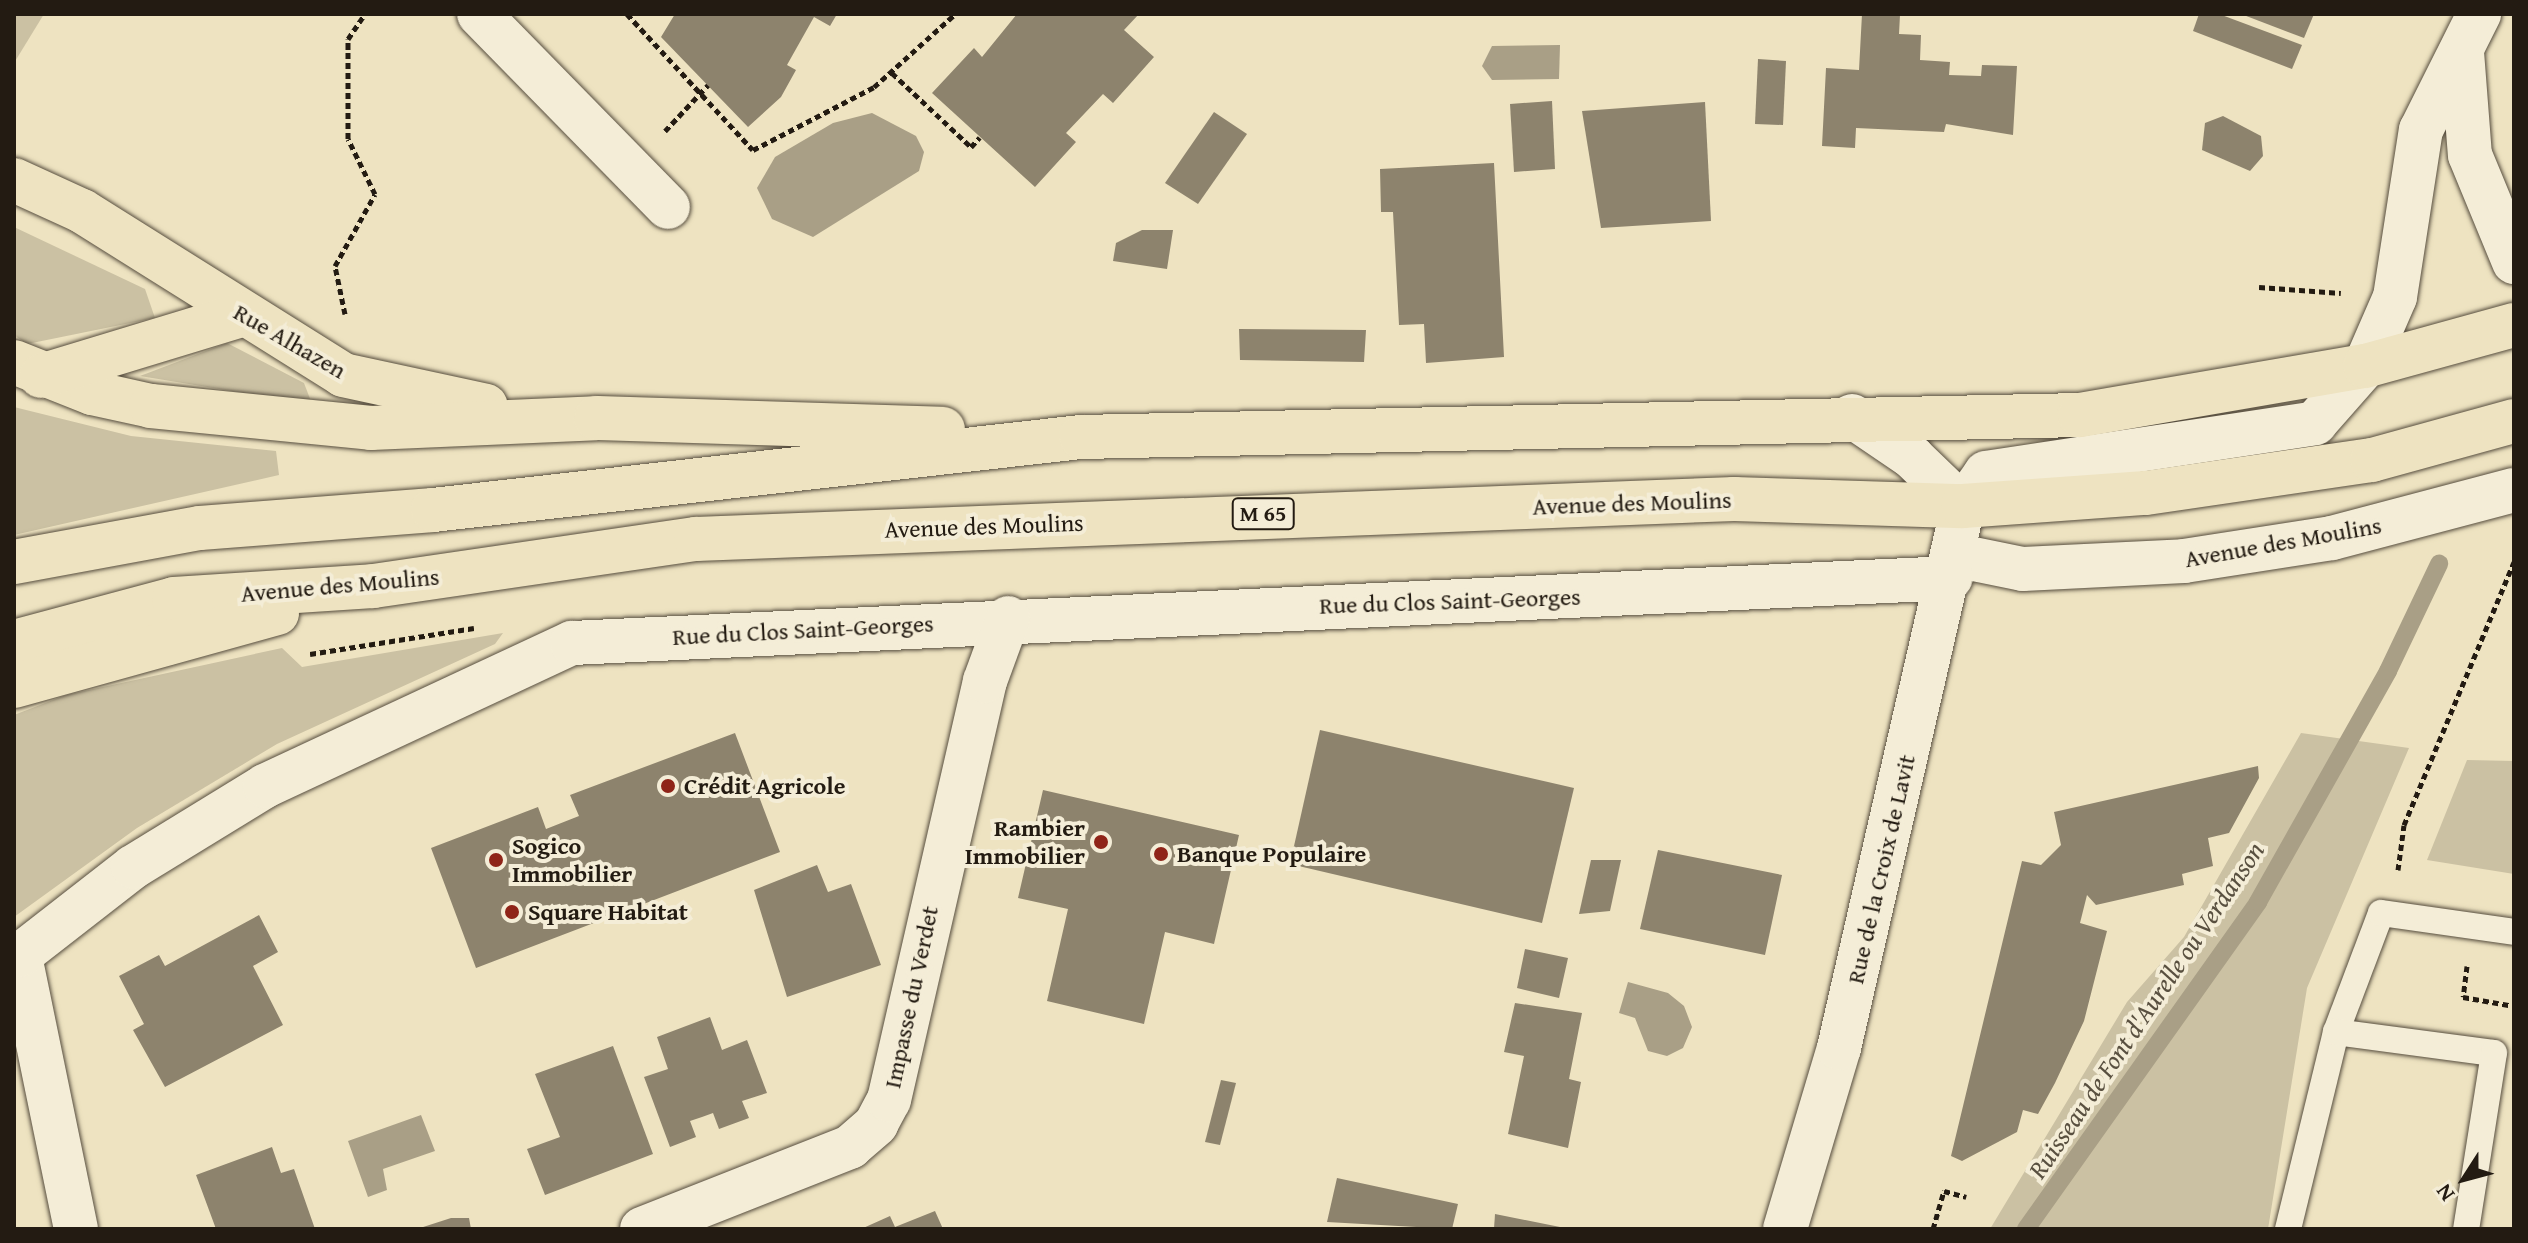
<!DOCTYPE html>
<html>
<head>
<meta charset="utf-8">
<style>
	body { margin:0 }
	#map { position:relative; width:2528px; height:1243px; overflow:hidden; background:#eee3c1; font-family:"Gentium Book Plus",serif }
	div>[style] { position:absolute }
	[style*='--x'] { left:calc(var(--x)*1px); top:calc(var(--y)*1px); width:calc(var(--w)*1px); rotate:calc(var(--a)*1deg) }
	.green>* { inset:0; background:#cbc1a3 }
	.water>* { inset:0; background:#a99f86 }
	.stream>* { height:18px; margin:-9px; padding:0 9px; transform-origin:9px; border-radius:9px; background:#a99f86 }
	.building>* { inset:0; background:#8d836d }
	.path>* { height:5px; margin-top:-2.5px; transform-origin:0; background:repeating-linear-gradient(90deg,#231b12 0 6px,transparent 0 10px) }
	.roads { filter:drop-shadow(0 0 2px #564d3e) drop-shadow(0 0 2px #564d3e) }
	.service>* { height:26px; margin:-13px; padding:0 13px; transform-origin:13px; border-radius:13px; background:#f4edd7 }
	.minor>* { height:44px; margin:-22px; padding:0 22px; transform-origin:22px; border-radius:22px; background:#f4edd7 }
	.primary>* { height:44px; margin:-22px; padding:0 22px; transform-origin:22px; border-radius:22px; background:#eee3c1 }
	.dots>* { width:22px; height:22px; translate:-50% -50%; box-sizing:border-box; border:4px solid #f4edd7; border-radius:50% }
	span { translate:-50% -50%; white-space:nowrap; text-align:center; line-height:1.15; -webkit-text-stroke:8px #f4edd7; paint-order:stroke }
	.shield-label span { padding:2px 6px; background:#f4edd7; border:2px solid; border-radius:6px; -webkit-text-stroke-width:0 }
	.shield-label { font-size:22px; color:#231b12; font-weight:700 }
	.street-label { font-size:24px; color:#231b12 }
	.poi-label { font-size:24px; color:#231b12; font-weight:700 }
	.left { translate:0 -50%; text-align:left }
	.right { translate:-100% -50%; text-align:right }
	.water-label { font-size:26px; color:#595040; font-style:italic }
	.frame { position:absolute; inset:0; border:16px solid #231b12; pointer-events:none }
	.north { position:absolute; left:2424px; top:1139px; width:80px; height:80px; -webkit-text-stroke:6px #f4edd7; paint-order:stroke; rotate:234deg; font-size:22px; font-weight:700; line-height:32px; text-align:center; color:#231b12 }
	.north::after { content:''; display:block; margin:auto; width:28px; height:36px; background:#231b12; clip-path:polygon(50% 0,100% 100%,50% 72%,0 100%) }
</style>
</head>
<body>
<div id="map">
	<div class="green">
		<div style="clip-path:polygon(14px 14px,44px 14px,14px 63px)"></div>
		<div style="clip-path:polygon(14px 227px,145px 289px,155px 318px,27px 344px,14px 335px)"></div>
		<div style="clip-path:polygon(227px 343px,304px 383px,312px 404px,140px 376px)"></div>
		<div style="clip-path:polygon(14px 407px,131px 436px,276px 451px,279px 475px,14px 535px)"></div>
		<div style="clip-path:polygon(503px 633px,495px 644px,277px 744px,137px 828px,14px 917px,14px 715px,66px 695px,282px 648px,302px 667px)"></div>
		<div style="clip-path:polygon(2301px 733px,2409px 748px,2307px 988px,2268px 1229px,1990px 1229px,2127px 1002px,2184px 937px)"></div>
		<div style="clip-path:polygon(2467px 760px,2514px 761px,2514px 874px,2427px 860px)"></div>
	</div>
	<div class="water">
		<div style="clip-path:polygon(1560px 45px,1559px 79px,1492px 80px,1482px 66px,1492px 46px)"></div>
		<div style="clip-path:polygon(872px 113px,916px 136px,924px 152px,919px 171px,813px 237px,772px 219px,757px 188px,775px 157px,833px 123px)"></div>
		<div style="clip-path:polygon(1628px 982px,1668px 993px,1684px 1006px,1692px 1027px,1683px 1048px,1667px 1056px,1648px 1051px,1635px 1018px,1619px 1013px)"></div>
		<div style="clip-path:polygon(421px 1115px,435px 1151px,383px 1169px,387px 1190px,368px 1197px,348px 1141px)"></div>
	</div>
	<div class="stream">
		<div style="--x:2026;--y:1229;--w:401;--a:-54.6"></div>
		<div style="--x:2258;--y:902;--w:265;--a:-60.6"></div>
		<div style="--x:2388;--y:671;--w:119;--a:-64.5"></div>
	</div>
	<div class="building">
		<div style="clip-path:polygon(675px 14px,837px 14px,830px 26px,814px 17px,787px 65px,796px 70px,781px 97px,748px 127px,661px 37px)"></div>
		<div style="clip-path:polygon(1017px 14px,1139px 14px,1124px 30px,1154px 57px,1113px 103px,1103px 94px,1066px 133px,1076px 142px,1035px 187px,932px 93px,974px 48px,982px 57px)"></div>
		<div style="clip-path:polygon(1862px 14px,1900px 15px,1899px 34px,1921px 35px,1920px 60px,1950px 62px,1949px 75px,1981px 76px,1982px 65px,2017px 66px,2013px 135px,1946px 124px,1944px 132px,1856px 128px,1855px 148px,1822px 146px,1826px 68px,1859px 70px)"></div>
		<div style="clip-path:polygon(2199px 14px,2219px 14px,2302px 45px,2292px 69px,2193px 31px)"></div>
		<div style="clip-path:polygon(2241px 14px,2314px 14px,2304px 38px)"></div>
		<div style="clip-path:polygon(1758px 59px,1786px 61px,1783px 125px,1755px 124px)"></div>
		<div style="clip-path:polygon(1552px 101px,1555px 169px,1514px 172px,1510px 104px)"></div>
		<div style="clip-path:polygon(1705px 102px,1711px 221px,1601px 228px,1582px 111px)"></div>
		<div style="clip-path:polygon(1214px 112px,1247px 134px,1198px 204px,1165px 183px)"></div>
		<div style="clip-path:polygon(2223px 116px,2261px 136px,2263px 156px,2250px 171px,2202px 150px,2205px 123px)"></div>
		<div style="clip-path:polygon(1494px 163px,1504px 357px,1426px 363px,1424px 324px,1399px 325px,1393px 212px,1381px 212px,1380px 169px)"></div>
		<div style="clip-path:polygon(1142px 230px,1173px 230px,1167px 269px,1113px 261px,1116px 243px)"></div>
		<div style="clip-path:polygon(1239px 329px,1366px 330px,1364px 362px,1240px 360px)"></div>
		<div style="clip-path:polygon(1320px 730px,1574px 788px,1542px 923px,1290px 864px)"></div>
		<div style="clip-path:polygon(735px 733px,780px 852px,476px 968px,431px 848px,538px 807px,546px 829px,579px 816px,570px 795px)"></div>
		<div style="clip-path:polygon(2258px 766px,2259px 778px,2229px 833px,2208px 838px,2213px 866px,2182px 874px,2184px 885px,2096px 905px,2087px 895px,2080px 923px,2107px 931px,2084px 1021px,2055px 1083px,2038px 1114px,2023px 1110px,2017px 1132px,1962px 1161px,1951px 1156px,2022px 861px,2041px 865px,2061px 845px,2054px 812px)"></div>
		<div style="clip-path:polygon(1043px 790px,1239px 835px,1214px 944px,1165px 932px,1144px 1024px,1047px 1001px,1068px 909px,1018px 898px)"></div>
		<div style="clip-path:polygon(1658px 850px,1782px 875px,1765px 955px,1640px 929px)"></div>
		<div style="clip-path:polygon(1591px 860px,1621px 860px,1610px 911px,1579px 914px)"></div>
		<div style="clip-path:polygon(817px 865px,828px 892px,851px 884px,881px 965px,787px 997px,754px 890px)"></div>
		<div style="clip-path:polygon(259px 915px,278px 952px,253px 966px,283px 1025px,165px 1087px,133px 1030px,144px 1024px,119px 976px,159px 955px,165px 966px)"></div>
		<div style="clip-path:polygon(1525px 949px,1568px 958px,1559px 998px,1517px 988px)"></div>
		<div style="clip-path:polygon(1515px 1003px,1582px 1013px,1569px 1079px,1581px 1082px,1568px 1148px,1508px 1134px,1524px 1056px,1504px 1052px)"></div>
		<div style="clip-path:polygon(710px 1017px,722px 1050px,747px 1040px,767px 1093px,742px 1101px,749px 1118px,719px 1129px,713px 1113px,702px 1117px,690px 1121px,696px 1137px,670px 1147px,644px 1077px,668px 1069px,657px 1037px)"></div>
		<div style="clip-path:polygon(613px 1046px,653px 1154px,545px 1195px,527px 1149px,560px 1137px,535px 1074px)"></div>
		<div style="clip-path:polygon(1221px 1080px,1236px 1083px,1220px 1145px,1205px 1142px)"></div>
		<div style="clip-path:polygon(272px 1147px,281px 1173px,294px 1169px,315px 1229px,216px 1229px,196px 1175px)"></div>
		<div style="clip-path:polygon(1337px 1178px,1458px 1204px,1452px 1229px,1327px 1222px)"></div>
		<div style="clip-path:polygon(935px 1211px,943px 1229px,861px 1229px,890px 1216px,895px 1227px)"></div>
		<div style="clip-path:polygon(1495px 1214px,1565px 1228px,1565px 1229px,1494px 1229px)"></div>
		<div style="clip-path:polygon(451px 1218px,469px 1218px,471px 1229px,417px 1229px)"></div>
	</div>
	<div class="path">
		<div style="--x:627;--y:14;--w:185;--a:47.2"></div>
		<div style="--x:753;--y:150;--w:136;--a:-27.5"></div>
		<div style="--x:874;--y:87;--w:109;--a:-42"></div>
		<div style="--x:892;--y:73;--w:108;--a:43.1"></div>
		<div style="--x:971;--y:147;--w:13;--a:-48"></div>
		<div style="--x:665;--y:131;--w:63;--a:-46.9"></div>
		<div style="--x:2259;--y:287;--w:82;--a:4.2"></div>
		<div style="--x:345;--y:314;--w:49;--a:-101.8"></div>
		<div style="--x:335;--y:266;--w:82;--a:-60.9"></div>
		<div style="--x:375;--y:194;--w:61;--a:-116.1"></div>
		<div style="--x:348;--y:139;--w:100;--a:-90"></div>
		<div style="--x:348;--y:39;--w:30;--a:-56"></div>
		<div style="--x:310;--y:654;--w:166;--a:-9"></div>
		<div style="--x:2398;--y:870;--w:45;--a:-82.4"></div>
		<div style="--x:2404;--y:825;--w:285;--a:-67.3"></div>
		<div style="--x:2467;--y:966;--w:31;--a:97"></div>
		<div style="--x:2463;--y:997;--w:52;--a:10"></div>
		<div style="--x:1933;--y:1229;--w:40;--a:-74"></div>
		<div style="--x:1944;--y:1191;--w:23;--a:15"></div>
	</div>
	<div class="roads">
		<div class="service">
			<div style="--x:2336;--y:1032;--w:127;--a:-69.3"></div>
			<div style="--x:2381;--y:913;--w:134;--a:8.1"></div>
			<div style="--x:2288;--y:1229;--w:203;--a:-76.3"></div>
			<div style="--x:2336;--y:1032;--w:159;--a:7.6"></div>
			<div style="--x:2494;--y:1053;--w:178;--a:99"></div>
		</div>
		<div class="minor">
			<div style="--x:479;--y:14;--w:270;--a:45.6"></div>
			<div style="--x:2462;--y:52;--w:103;--a:85.6"></div>
			<div style="--x:2470;--y:155;--w:116;--a:67.6"></div>
			<div style="--x:1852;--y:416;--w:73;--a:34.3"></div>
			<div style="--x:1912;--y:457;--w:71;--a:43.9"></div>
			<div style="--x:1954;--y:555;--w:70;--a:11.5"></div>
			<div style="--x:2023;--y:569;--w:161;--a:-2.8"></div>
			<div style="--x:2184;--y:561;--w:150;--a:-8.8"></div>
			<div style="--x:2332;--y:538;--w:188;--a:-14.8"></div>
			<div style="--x:76;--y:1229;--w:280;--a:-101.6"></div>
			<div style="--x:20;--y:955;--w:143;--a:-37.9"></div>
			<div style="--x:133;--y:867;--w:155;--a:-31.5"></div>
			<div style="--x:265;--y:786;--w:339;--a:-25"></div>
			<div style="--x:572;--y:643;--w:1380;--a:-2.7"></div>
			<div style="--x:642;--y:1229;--w:224;--a:-21.5"></div>
			<div style="--x:850;--y:1147;--w:35;--a:-41"></div>
			<div style="--x:876;--y:1124;--w:27;--a:-62"></div>
			<div style="--x:889;--y:1100;--w:430;--a:-77.1"></div>
			<div style="--x:985;--y:681;--w:67;--a:-69.9"></div>
			<div style="--x:1785;--y:1229;--w:189;--a:-73.4"></div>
			<div style="--x:1839;--y:1048;--w:556;--a:-77.11"></div>
			<div style="--x:1963;--y:506;--w:40;--a:-55.1"></div>
			<div style="--x:1986;--y:473;--w:333;--a:-8.6"></div>
			<div style="--x:2315;--y:423;--w:76;--a:-48.7"></div>
			<div style="--x:2365;--y:366;--w:75;--a:-66.5"></div>
			<div style="--x:2395;--y:297;--w:169;--a:-81.2"></div>
			<div style="--x:2421;--y:130;--w:130;--a:-63.4"></div>
		</div>
		<div class="primary">
			<div style="--x:14;--y:180;--w:75;--a:24.5"></div>
			<div style="--x:82;--y:211;--w:308;--a:32.1"></div>
			<div style="--x:343;--y:375;--w:146;--a:12.2"></div>
			<div style="--x:14;--y:362;--w:84;--a:21.7"></div>
			<div style="--x:92;--y:393;--w:60;--a:12.4"></div>
			<div style="--x:151;--y:406;--w:221;--a:5.7"></div>
			<div style="--x:371;--y:428;--w:225;--a:-2.5"></div>
			<div style="--x:596;--y:418;--w:347;--a:1.8"></div>
			<div style="--x:41;--y:376;--w:210;--a:-16.9"></div>
			<div style="--x:14;--y:562;--w:189;--a:-10.4"></div>
			<div style="--x:200;--y:528;--w:234;--a:-4.4"></div>
			<div style="--x:433;--y:510;--w:652;--a:-6.43"></div>
			<div style="--x:1081;--y:437;--w:999;--a:-1.26"></div>
			<div style="--x:2080;--y:415;--w:289;--a:-9.8"></div>
			<div style="--x:2365;--y:366;--w:155;--a:-15.4"></div>
			<div style="--x:14;--y:642;--w:166;--a:-15"></div>
			<div style="--x:174;--y:599;--w:199;--a:-3.7"></div>
			<div style="--x:373;--y:586;--w:326;--a:-8.3"></div>
			<div style="--x:696;--y:539;--w:1039;--a:-2.21"></div>
			<div style="--x:1734;--y:499;--w:229;--a:1.8"></div>
			<div style="--x:1963;--y:506;--w:183;--a:-4.1"></div>
			<div style="--x:2146;--y:493;--w:228;--a:-8.3"></div>
			<div style="--x:2372;--y:460;--w:147;--a:-15.4"></div>
			<div style="--x:14;--y:686;--w:273;--a:-15.5"></div>
		</div>
	</div>
	<div class="dots">
		<div style="left:668px;top:786px;background:#8f2418"></div>
		<div style="left:1101px;top:842px;background:#8f2418"></div>
		<div style="left:1161px;top:854px;background:#8f2418"></div>
		<div style="left:496px;top:860px;background:#8f2418"></div>
		<div style="left:512px;top:912px;background:#8f2418"></div>
	</div>
	<div class="shield-label">
		<span style="left:1263px;top:514px">M 65</span>
	</div>
	<div class="street-label">
		<span style="left:290px;top:341px;rotate:30deg">Rue Alhazen</span>
		<span style="left:1632px;top:503px;rotate:-2deg">Avenue des Moulins</span>
		<span style="left:984px;top:526px;rotate:-2deg">Avenue des Moulins</span>
		<span style="left:2283px;top:542px;rotate:-10deg">Avenue des Moulins</span>
		<span style="left:340px;top:585px;rotate:-5deg">Avenue des Moulins</span>
		<span style="left:1450px;top:601px;rotate:-2deg">Rue du Clos Saint-Georges</span>
		<span style="left:803px;top:630px;rotate:-3deg">Rue du Clos Saint-Georges</span>
		<span style="left:1881px;top:869px;rotate:-77deg">Rue de la Croix de Lavit</span>
		<span style="left:911px;top:997px;rotate:-78deg">Impasse du Verdet</span>
	</div>
	<div class="poi-label">
		<span class="left" style="left:684px;top:786px">Crédit Agricole</span>
		<span class="right" style="left:1085px;top:842px">Rambier<br>Immobilier</span>
		<span class="left" style="left:512px;top:860px">Sogico<br>Immobilier</span>
		<span class="left" style="left:1177px;top:854px">Banque Populaire</span>
		<span class="left" style="left:528px;top:912px">Square Habitat</span>
	</div>
	<div class="water-label">
		<span style="left:2146px;top:1010px;rotate:-56deg">Ruisseau de Font d'Aurelle ou Verdanson</span>
	</div>
	<div class="frame"></div>
	<div class="north">N</div>
</div>
</body>
</html>
